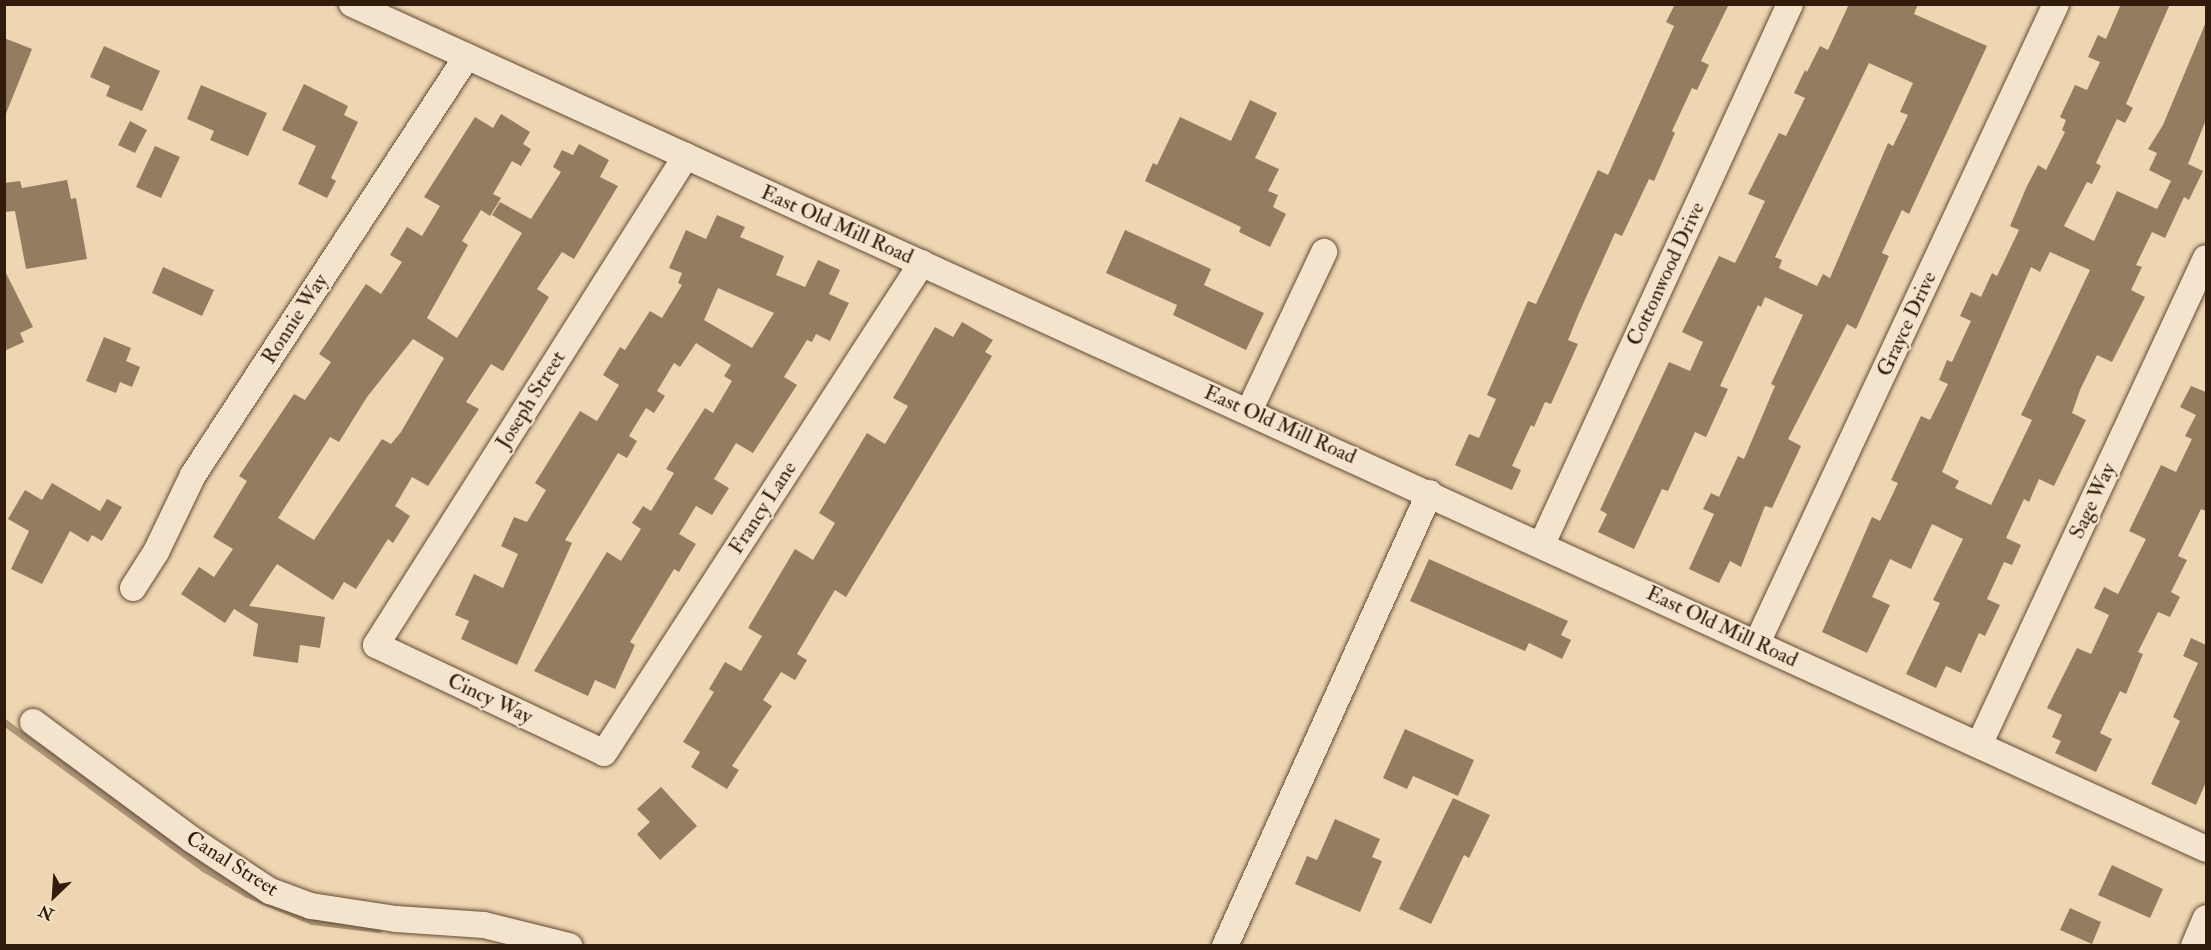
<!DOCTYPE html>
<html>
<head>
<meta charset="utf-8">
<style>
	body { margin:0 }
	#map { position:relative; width:2211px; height:950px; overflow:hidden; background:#efd6b2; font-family:"IM FELL Double Pica",serif }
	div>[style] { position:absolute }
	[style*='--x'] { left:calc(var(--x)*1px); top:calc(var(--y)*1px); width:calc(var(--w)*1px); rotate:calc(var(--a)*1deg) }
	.stream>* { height:7px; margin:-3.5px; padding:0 3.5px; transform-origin:3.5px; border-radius:3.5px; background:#ae9679 }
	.building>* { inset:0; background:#947c61 }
	.roads { filter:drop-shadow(0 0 2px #604a34) drop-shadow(0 0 2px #604a34) }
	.minor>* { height:26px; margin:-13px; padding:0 13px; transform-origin:13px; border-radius:13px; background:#f5e4cd }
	span { translate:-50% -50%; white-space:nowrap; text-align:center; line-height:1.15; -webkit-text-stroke:4.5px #f5e4cd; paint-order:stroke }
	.street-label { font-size:21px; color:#311b0a }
	.frame { position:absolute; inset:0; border:6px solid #311b0a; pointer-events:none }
	.north { position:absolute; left:24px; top:866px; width:60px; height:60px; -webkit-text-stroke:4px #f5e4cd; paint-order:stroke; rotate:205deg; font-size:16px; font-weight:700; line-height:24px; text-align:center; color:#311b0a }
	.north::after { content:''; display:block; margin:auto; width:21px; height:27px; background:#311b0a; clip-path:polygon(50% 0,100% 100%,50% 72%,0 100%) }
</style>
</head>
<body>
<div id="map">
	<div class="stream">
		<div style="--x:4;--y:722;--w:249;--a:36.2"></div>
		<div style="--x:205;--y:869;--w:49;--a:30.8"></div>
		<div style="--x:247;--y:894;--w:70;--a:22.6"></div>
		<div style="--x:312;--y:921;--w:67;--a:6.8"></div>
	</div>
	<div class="building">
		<div style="clip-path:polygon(1675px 4px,1729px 4px,1701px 61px,1709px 65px,1697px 90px,1692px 88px,1672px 131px,1675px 133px,1654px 181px,1649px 179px,1622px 236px,1615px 233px,1579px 313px,1568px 340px,1578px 344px,1551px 404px,1545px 402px,1534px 427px,1531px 425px,1512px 466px,1521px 470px,1512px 490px,1455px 465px,1469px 434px,1479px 438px,1496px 399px,1487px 395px,1528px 301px,1536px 304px,1598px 170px,1608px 175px,1674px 26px,1666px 22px)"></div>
		<div style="clip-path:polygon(evenodd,1849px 4px,1918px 4px,1914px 14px,1987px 46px,1909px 214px,1902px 210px,1882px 253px,1889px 256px,1856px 329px,1847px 324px,1788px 439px,1801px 446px,1772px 508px,1765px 506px,1741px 567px,1730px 561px,1719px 583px,1689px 569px,1714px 514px,1703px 509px,1711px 493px,1719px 497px,1738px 456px,1744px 459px,1775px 386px,1771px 384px,1803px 315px,1765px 297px,1761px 307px,1758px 305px,1720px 386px,1728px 389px,1706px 437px,1695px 432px,1668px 491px,1662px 489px,1634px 549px,1598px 532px,1607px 514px,1600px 510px,1669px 362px,1690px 371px,1703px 342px,1682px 332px,1719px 256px,1735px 263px,1745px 243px,1765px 201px,1748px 194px,1779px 133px,1786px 136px,1805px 98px,1794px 93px,1805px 70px,1807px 72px,1820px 46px,1828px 50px,1849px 4px,1869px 63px,1913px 83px,1900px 112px,1908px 115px,1893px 146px,1888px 143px,1830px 278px,1823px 274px,1817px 286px,1779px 268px,1782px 260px,1775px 257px,1869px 63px)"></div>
		<div style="clip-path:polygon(evenodd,2121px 4px,2170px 4px,2126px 104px,2133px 108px,2125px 123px,2117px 119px,2096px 163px,2101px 166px,2092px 184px,2087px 182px,2064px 226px,2094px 241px,2117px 191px,2157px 209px,2171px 181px,2149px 170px,2157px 153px,2148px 149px,2163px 125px,2206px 22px,2206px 120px,2188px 164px,2203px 171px,2189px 200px,2184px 197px,2165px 238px,2152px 232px,2136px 265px,2142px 267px,2131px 290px,2145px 297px,2112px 362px,2097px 355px,2080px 390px,2072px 413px,2086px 420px,2054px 486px,2039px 479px,2029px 502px,2024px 499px,2006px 538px,2021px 545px,2012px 565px,2004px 562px,1987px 599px,2000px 605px,1985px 636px,1979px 633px,1961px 673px,1946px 666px,1936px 688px,1906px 674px,1940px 603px,1933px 600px,1963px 539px,1932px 524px,1911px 569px,1890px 559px,1872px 597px,1890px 605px,1867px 653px,1822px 632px,1872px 517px,1880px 521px,1898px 483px,1891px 480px,1921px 416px,1930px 420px,1948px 384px,1939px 380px,1947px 360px,1952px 362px,1971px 321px,1960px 316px,1971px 292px,1981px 297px,1992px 273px,1997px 276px,2019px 230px,2010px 226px,2027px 186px,2038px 165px,2046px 170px,2065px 132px,2062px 130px,2066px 120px,2060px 117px,2075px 85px,2087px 90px,2100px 62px,2088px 57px,2098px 35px,2106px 39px,2121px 4px,2050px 252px,2090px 270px,2021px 415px,2032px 420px,1991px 505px,1955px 488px,1959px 481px,1942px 472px,2031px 267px,2040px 272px,2050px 252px)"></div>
		<div style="clip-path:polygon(4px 38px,32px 49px,5px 116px,4px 116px)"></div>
		<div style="clip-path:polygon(104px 46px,160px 71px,142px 111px,106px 96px,110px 86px,90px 77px)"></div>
		<div style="clip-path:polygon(304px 84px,348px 106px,344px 115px,358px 122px,331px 178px,336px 181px,327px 198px,298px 184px,316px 146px,282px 130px)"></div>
		<div style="clip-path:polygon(201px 85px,267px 113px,248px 156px,210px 140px,214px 131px,187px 119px)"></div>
		<div style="clip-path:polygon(1250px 100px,1277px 113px,1255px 158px,1279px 169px,1268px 191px,1278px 195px,1273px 207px,1286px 214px,1270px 247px,1239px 232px,1241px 227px,1145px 181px,1153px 163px,1157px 165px,1180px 117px,1231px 141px)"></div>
		<div style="clip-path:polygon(evenodd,501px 114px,530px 132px,523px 144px,531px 149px,521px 166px,512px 161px,493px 194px,501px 198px,490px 216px,481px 210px,462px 241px,468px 245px,427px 318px,457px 338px,522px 233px,492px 215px,500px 202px,531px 219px,561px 172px,553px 167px,562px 150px,573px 155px,579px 144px,609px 160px,600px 177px,618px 186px,574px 259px,562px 252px,537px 289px,549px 297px,503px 371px,491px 364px,466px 402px,479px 409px,428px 486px,412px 477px,395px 506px,410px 516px,393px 543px,388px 539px,356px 589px,344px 582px,333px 600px,277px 564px,249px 606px,325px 617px,320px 648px,300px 645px,298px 663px,253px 656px,258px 624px,234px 609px,225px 623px,181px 594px,199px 567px,214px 577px,233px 549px,213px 537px,247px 481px,239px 476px,294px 394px,305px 400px,331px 362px,319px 354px,366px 284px,381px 294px,402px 262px,390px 255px,407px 227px,422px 236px,440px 206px,424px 197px,475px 117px,493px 128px,501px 114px,413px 339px,444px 358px,401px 432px,391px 444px,382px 439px,314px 540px,278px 518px,330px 437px,339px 442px,367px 397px,413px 339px)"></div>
		<div style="clip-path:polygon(130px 121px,147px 130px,135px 153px,118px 145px)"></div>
		<div style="clip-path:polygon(155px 146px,180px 157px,161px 198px,136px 187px)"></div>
		<div style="clip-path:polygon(67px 180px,71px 199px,76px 198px,87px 259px,26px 269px,15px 211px,4px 212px,4px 183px,20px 181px,22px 188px)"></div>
		<div style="clip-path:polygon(evenodd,717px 215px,745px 227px,740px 237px,784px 256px,776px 275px,805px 287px,818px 260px,840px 270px,829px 294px,849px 303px,830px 341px,816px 334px,812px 342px,807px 340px,784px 377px,797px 385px,753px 453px,736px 443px,714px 479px,729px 488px,712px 515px,696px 506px,679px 534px,696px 544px,679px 572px,674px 569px,630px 642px,635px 645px,615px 689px,595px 680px,588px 696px,534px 671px,607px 552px,621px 561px,641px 529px,632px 523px,643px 506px,651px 511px,674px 473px,666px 469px,678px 450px,705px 408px,713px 413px,732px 381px,724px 376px,731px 365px,696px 343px,680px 367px,674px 363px,657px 391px,665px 396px,654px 413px,646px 408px,629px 436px,637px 441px,627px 458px,618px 453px,565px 540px,572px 543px,517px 665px,461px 639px,469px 621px,455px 615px,474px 574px,503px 588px,518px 554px,501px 546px,514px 517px,527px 522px,546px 490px,535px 483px,580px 411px,597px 421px,619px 385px,603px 375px,620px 347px,625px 350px,650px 311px,662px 318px,682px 285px,678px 283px,682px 273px,669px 268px,686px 230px,706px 239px,717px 215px,718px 288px,774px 313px,752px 348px,704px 320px,718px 288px)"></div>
		<div style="clip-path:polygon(1125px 230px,1211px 269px,1204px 285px,1264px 313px,1246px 350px,1173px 315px,1177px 305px,1106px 273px)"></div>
		<div style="clip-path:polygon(163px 267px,214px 290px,202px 316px,152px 293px)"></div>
		<div style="clip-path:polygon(4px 269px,33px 327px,20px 333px,24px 342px,4px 351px)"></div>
		<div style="clip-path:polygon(962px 322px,993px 340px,985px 352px,992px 356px,846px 597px,835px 590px,826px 605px,797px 654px,807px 660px,795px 680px,781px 672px,763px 700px,772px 706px,732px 766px,739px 770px,727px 789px,691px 767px,700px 752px,683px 742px,714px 692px,709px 689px,725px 662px,741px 671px,762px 636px,748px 628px,795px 549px,813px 560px,835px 523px,819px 513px,867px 433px,885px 444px,908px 406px,893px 398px,935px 327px,953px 337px)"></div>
		<div style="clip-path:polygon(104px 337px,131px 348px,126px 361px,140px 367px,132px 387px,120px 382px,116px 393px,86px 381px)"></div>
		<div style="clip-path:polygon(2191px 386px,2206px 392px,2206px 511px,2201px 509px,2178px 556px,2187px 560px,2171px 592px,2180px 597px,2170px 617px,2158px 612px,2138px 652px,2143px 654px,2126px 694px,2120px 691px,2100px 733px,2112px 739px,2096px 772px,2055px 753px,2061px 741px,2052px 737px,2062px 715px,2047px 708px,2077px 648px,2091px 654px,2109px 615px,2094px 608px,2104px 587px,2118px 594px,2146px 539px,2129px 531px,2161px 465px,2176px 472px,2192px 439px,2185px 436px,2196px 415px,2180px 407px)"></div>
		<div style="clip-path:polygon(52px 483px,100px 511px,107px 499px,122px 507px,102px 541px,92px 535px,88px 542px,70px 531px,42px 584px,11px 569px,29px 531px,8px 519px,25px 490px,42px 500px)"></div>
		<div style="clip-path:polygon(1429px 559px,1568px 621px,1561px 635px,1571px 640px,1562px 659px,1529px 643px,1525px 651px,1410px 601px)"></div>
		<div style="clip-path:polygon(2191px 638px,2206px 645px,2206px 782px,2196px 805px,2151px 784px,2180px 721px,2173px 717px,2198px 663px,2183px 656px)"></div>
		<div style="clip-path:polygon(1405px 729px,1474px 760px,1458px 796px,1413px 776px,1407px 789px,1383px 778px)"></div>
		<div style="clip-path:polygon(661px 787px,697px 826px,660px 860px,637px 834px,650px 822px,637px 809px)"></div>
		<div style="clip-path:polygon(1453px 798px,1490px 815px,1469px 858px,1464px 855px,1431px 924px,1399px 909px)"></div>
		<div style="clip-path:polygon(1335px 819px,1380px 839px,1372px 857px,1382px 861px,1360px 912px,1295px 884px,1307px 856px,1317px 860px)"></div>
		<div style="clip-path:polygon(2112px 865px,2163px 889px,2150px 918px,2098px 895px)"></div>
		<div style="clip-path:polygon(2070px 908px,2101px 922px,2092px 944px,2060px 930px)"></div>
	</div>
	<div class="roads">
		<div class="minor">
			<div style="--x:352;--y:4;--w:2037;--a:24.5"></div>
			<div style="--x:686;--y:156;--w:579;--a:122.37"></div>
			<div style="--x:376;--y:645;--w:252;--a:25.3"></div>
			<div style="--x:604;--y:753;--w:584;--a:-57.02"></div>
			<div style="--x:1249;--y:411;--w:176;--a:-64.7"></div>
			<div style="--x:1542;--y:544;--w:594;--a:-65.33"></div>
			<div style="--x:133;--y:588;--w:43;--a:-57.4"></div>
			<div style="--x:156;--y:552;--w:85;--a:-64.3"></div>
			<div style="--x:193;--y:475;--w:500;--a:-56.8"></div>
			<div style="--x:1757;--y:643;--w:705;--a:-64.92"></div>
			<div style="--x:33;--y:722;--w:197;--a:36.5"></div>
			<div style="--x:191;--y:839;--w:95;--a:33.4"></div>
			<div style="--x:270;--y:891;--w:44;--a:20.1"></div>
			<div style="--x:311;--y:906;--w:86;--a:8.7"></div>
			<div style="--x:396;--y:919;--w:88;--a:3.9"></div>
			<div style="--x:484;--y:925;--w:88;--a:13.9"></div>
			<div style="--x:1979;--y:745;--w:537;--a:-65.01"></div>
			<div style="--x:1225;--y:946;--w:497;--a:-65.7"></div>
			<div style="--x:2194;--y:946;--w:30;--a:-67"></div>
		</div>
	</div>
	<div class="street-label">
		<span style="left:837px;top:225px;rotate:24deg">East Old Mill Road</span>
		<span style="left:1666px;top:274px;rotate:-65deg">Cottonwood Drive</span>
		<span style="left:295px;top:319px;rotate:-57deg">Ronnie Way</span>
		<span style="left:1907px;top:324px;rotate:-65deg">Grayce Drive</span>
		<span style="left:531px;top:400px;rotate:-58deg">Joseph Street</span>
		<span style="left:1280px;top:425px;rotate:24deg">East Old Mill Road</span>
		<span style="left:2093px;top:501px;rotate:-65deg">Sage Way</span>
		<span style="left:763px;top:508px;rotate:-57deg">Francy Lane</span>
		<span style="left:1722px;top:627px;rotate:25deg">East Old Mill Road</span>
		<span style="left:490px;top:699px;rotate:25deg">Cincy Way</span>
		<span style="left:232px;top:864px;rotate:32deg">Canal Street</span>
	</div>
	<div class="frame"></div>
	<div class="north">N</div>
</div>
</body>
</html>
